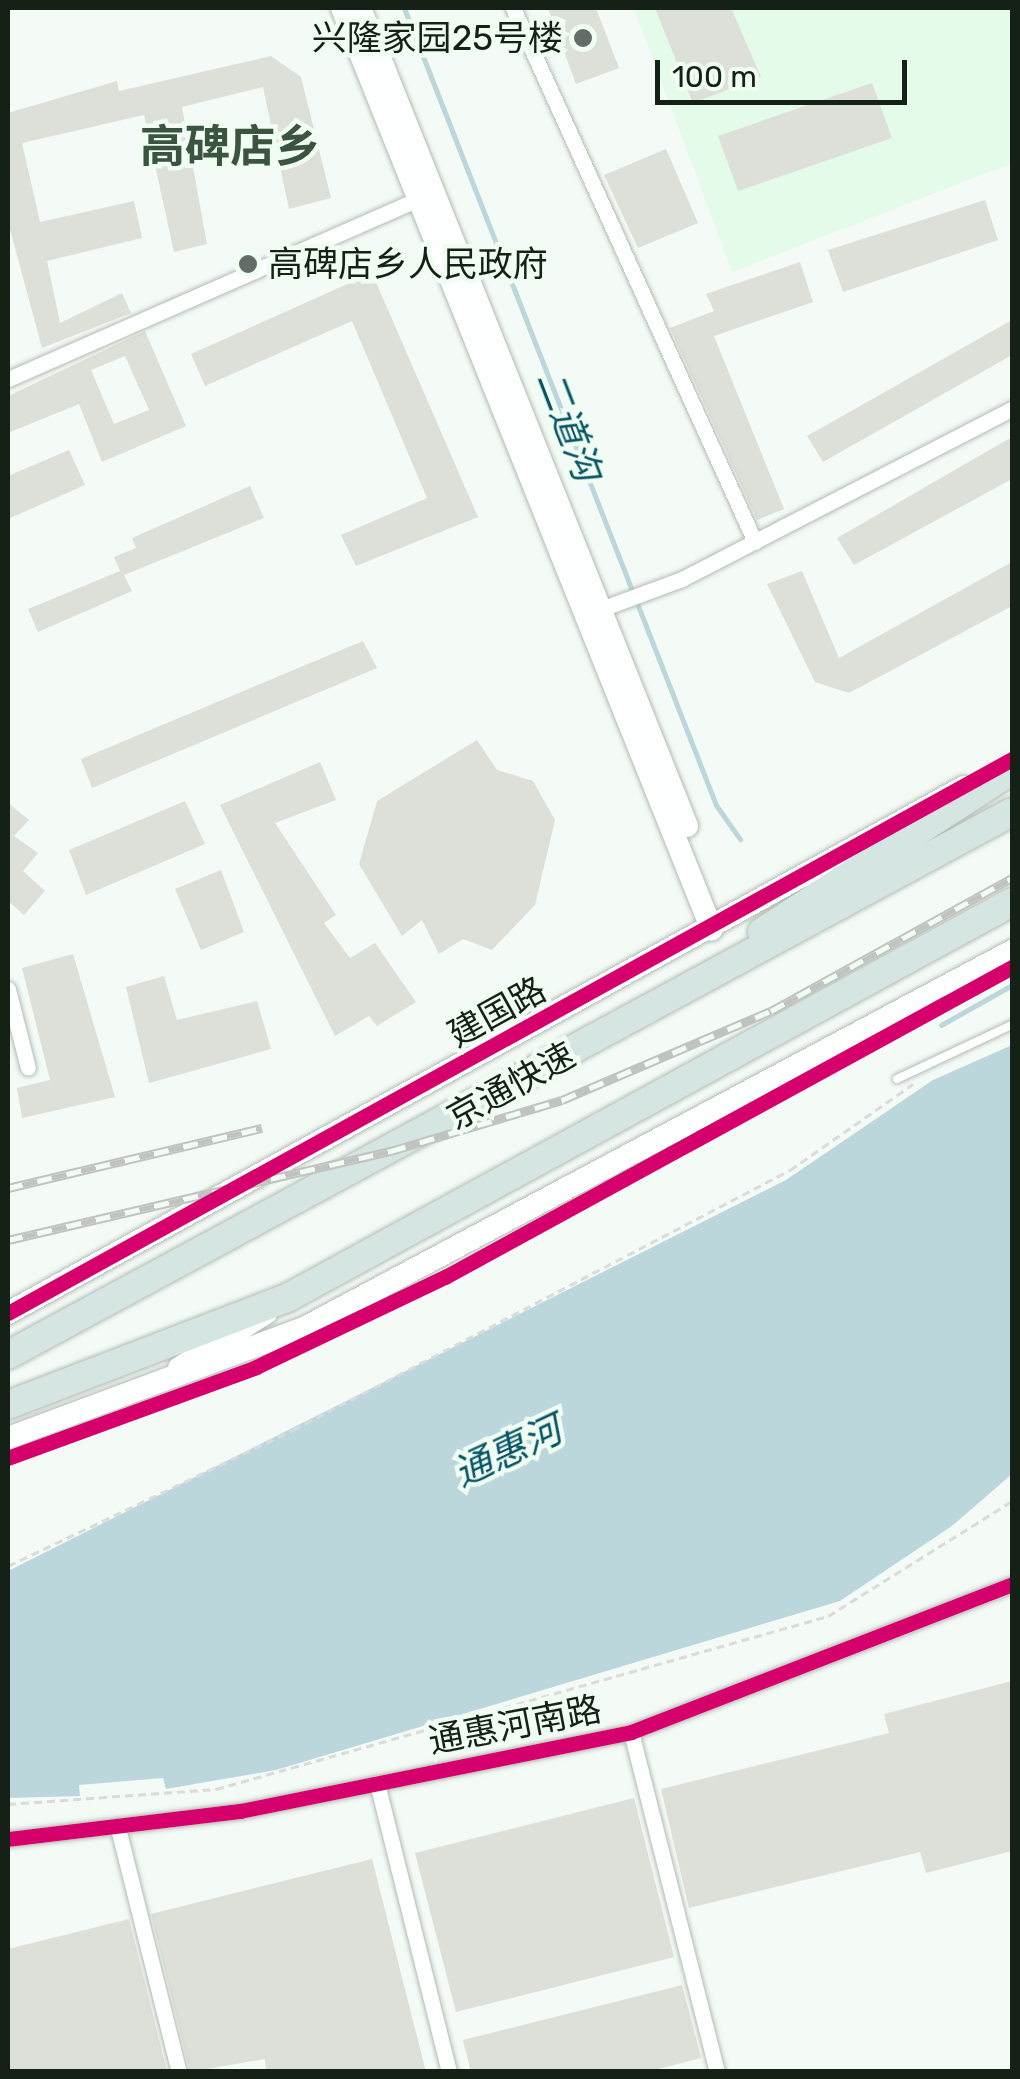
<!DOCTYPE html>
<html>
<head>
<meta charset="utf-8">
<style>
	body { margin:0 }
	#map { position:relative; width:1020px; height:2079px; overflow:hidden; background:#f4faf5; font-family:Rubik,"Noto Sans SC",sans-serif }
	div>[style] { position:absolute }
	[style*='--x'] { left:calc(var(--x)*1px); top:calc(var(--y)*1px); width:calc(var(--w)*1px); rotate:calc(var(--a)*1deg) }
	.built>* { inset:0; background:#e3fbe8 }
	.water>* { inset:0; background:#bbd7dc }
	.stream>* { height:5px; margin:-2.5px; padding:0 2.5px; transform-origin:2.5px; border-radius:2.5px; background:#bbd7dc }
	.building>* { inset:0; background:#dce0d8 }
	.path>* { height:2.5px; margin-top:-1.25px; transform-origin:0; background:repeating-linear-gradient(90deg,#dadbda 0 8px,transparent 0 13px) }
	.roads { filter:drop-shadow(0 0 2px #b3bbb4) drop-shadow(0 0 2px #b3bbb4) }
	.lane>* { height:8px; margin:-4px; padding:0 4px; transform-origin:4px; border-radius:4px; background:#fdfefe }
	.street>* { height:15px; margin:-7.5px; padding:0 7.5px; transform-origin:7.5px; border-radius:7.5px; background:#fdfefe }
	.secondary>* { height:22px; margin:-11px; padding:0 11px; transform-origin:11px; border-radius:11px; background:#fdfefe }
	.highway>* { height:28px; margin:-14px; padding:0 14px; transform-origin:14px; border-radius:14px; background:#d5e5e2 }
	.rail>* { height:9px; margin-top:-4.5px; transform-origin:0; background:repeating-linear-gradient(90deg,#f1fdf3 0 15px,#c1c3c1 0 30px); box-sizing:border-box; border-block:2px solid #c1c3c1 }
	.cycleway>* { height:15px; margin:-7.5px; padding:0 7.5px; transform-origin:7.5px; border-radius:7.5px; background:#d6006c }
	.dots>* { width:28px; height:28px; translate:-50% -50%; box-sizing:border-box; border:5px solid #f1fdf3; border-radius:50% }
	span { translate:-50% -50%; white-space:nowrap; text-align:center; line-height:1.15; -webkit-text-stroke:9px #f1fdf3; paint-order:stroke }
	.poi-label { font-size:35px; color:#152017 }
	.right { translate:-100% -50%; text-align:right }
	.left { translate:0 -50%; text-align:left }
	.street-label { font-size:35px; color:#152017 }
	.water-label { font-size:38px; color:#065565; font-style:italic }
	.district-label { font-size:45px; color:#3a5440; font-weight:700 }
	.frame { position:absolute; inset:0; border:10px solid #152017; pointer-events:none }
	.scale { position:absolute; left:655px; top:60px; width:252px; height:45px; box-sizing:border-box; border:5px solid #152017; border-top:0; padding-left:12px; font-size:30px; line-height:35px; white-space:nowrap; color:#152017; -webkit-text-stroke:8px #f1fdf3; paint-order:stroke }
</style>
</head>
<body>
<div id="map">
	<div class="built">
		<div style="clip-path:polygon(634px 8px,1012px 8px,1012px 163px,732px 272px)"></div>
	</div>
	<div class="water">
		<div style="clip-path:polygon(1012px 1045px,1012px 1474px,952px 1526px,840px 1601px,276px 1770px,166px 1789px,163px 1778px,79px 1785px,80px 1796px,8px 1798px,8px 1571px,786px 1180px,933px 1080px)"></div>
	</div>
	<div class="stream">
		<div style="--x:404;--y:8;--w:856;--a:68.62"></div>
		<div style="--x:716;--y:805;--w:42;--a:54.8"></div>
		<div style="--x:941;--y:1025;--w:81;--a:-29.4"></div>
	</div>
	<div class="building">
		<div style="clip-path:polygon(548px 8px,596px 8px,619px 68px,576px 84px)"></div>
		<div style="clip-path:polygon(655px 8px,731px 8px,761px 77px,693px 103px)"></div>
		<div style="clip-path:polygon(271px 56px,301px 77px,331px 198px,289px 209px,263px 87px,182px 107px,207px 244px,174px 252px,144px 115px,22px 143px,40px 222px,134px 201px,142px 238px,47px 261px,60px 323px,122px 293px,131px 313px,42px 348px,8px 222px,8px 113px,117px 81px,119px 91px)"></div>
		<div style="clip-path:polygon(872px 83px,892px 138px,738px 191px,718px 136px)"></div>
		<div style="clip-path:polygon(666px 149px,698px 223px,638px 248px,604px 175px)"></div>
		<div style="clip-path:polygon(985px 200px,998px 240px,843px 292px,828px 250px)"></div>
		<div style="clip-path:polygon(800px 262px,813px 302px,714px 336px,784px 509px,757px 520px,670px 328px,714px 311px,706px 294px)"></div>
		<div style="clip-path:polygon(372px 273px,478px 517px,356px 566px,341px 535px,427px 498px,352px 321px,205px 386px,191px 354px)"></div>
		<div style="clip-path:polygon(1012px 320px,1012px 355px,823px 462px,807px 436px)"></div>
		<div style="clip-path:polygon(evenodd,145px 331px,186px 426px,102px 462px,79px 404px,8px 433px,8px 396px,145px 331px,125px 356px,149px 410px,114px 424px,91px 370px,125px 356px)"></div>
		<div style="clip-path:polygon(1012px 437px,1012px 479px,854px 565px,837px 538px)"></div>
		<div style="clip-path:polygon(69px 450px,85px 485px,8px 519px,8px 476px)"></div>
		<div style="clip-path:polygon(250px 486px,264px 518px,124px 575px,132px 591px,38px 632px,28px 609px,120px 571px,114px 557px,136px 548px,132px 538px)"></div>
		<div style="clip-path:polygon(1012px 562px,1012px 606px,849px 693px,815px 682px,767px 584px,802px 571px,839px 658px)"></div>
		<div style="clip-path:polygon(363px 641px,377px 668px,92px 788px,81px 759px)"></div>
		<div style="clip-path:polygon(477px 740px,497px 770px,533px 781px,555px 820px,535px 905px,492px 950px,463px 939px,439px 954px,422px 920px,402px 936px,359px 864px,377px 801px)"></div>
		<div style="clip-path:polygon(320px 762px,336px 800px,275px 823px,336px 915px,324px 923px,350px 958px,375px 943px,416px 1002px,377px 1026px,369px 1016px,335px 1036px,220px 805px)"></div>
		<div style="clip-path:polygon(185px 801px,205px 844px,86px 895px,69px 850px)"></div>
		<div style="clip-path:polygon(8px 803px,29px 820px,14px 836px,38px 853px,23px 871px,45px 891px,24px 915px,8px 901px)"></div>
		<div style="clip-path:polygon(221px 870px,244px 932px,201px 950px,175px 889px)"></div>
		<div style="clip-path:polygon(73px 954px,115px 1097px,22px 1118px,17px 1088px,50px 1080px,22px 968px)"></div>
		<div style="clip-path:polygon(164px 976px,177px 1020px,257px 1001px,271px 1049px,149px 1083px,126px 987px)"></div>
		<div style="clip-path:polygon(1012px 1681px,1012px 1851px,926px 1873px,920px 1852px,689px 1908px,661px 1789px,889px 1733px,884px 1714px)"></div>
		<div style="clip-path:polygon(634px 1798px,674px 1957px,456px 2012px,415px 1853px)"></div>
		<div style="clip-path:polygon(372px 1859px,426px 2072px,266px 2072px,265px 2059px,190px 2072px,151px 1914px)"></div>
		<div style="clip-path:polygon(129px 1919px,167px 2072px,8px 2072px,8px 1949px)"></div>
		<div style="clip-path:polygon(682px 1985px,701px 2058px,647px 2072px,471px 2072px,463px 2040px)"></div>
	</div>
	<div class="path">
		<div style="--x:8;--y:1566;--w:316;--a:-25.5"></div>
		<div style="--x:293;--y:1430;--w:561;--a:-27.62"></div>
		<div style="--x:790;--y:1170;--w:150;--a:-35"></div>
		<div style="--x:8;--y:1804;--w:209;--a:-4.1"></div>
		<div style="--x:216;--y:1789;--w:636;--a:-15.78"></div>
		<div style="--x:828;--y:1616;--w:217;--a:-32"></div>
	</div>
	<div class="roads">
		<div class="lane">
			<div style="--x:897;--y:1079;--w:127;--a:-25.2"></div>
		</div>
		<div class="street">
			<div style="--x:513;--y:8;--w:586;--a:65.62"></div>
			<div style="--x:8;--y:379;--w:449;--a:-23.7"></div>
			<div style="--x:601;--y:609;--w:86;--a:-20.3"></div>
			<div style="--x:682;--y:579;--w:371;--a:-27.3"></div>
			<div style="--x:8;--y:989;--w:81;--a:75.8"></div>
			<div style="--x:631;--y:1732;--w:351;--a:75.8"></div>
			<div style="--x:377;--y:1783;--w:298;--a:76"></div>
			<div style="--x:118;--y:1828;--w:252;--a:76"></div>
			<div style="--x:8;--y:1839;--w:234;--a:-6.9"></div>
			<div style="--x:240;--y:1811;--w:399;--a:-11.4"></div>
			<div style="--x:631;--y:1732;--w:409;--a:-21.2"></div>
		</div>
		<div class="secondary">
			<div style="--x:342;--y:8;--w:993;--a:68.13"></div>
			<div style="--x:360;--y:8;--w:881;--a:68.21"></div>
			<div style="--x:8;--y:1313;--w:1091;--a:-28.82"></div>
			<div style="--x:179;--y:1368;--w:103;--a:-32.3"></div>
			<div style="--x:8;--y:1438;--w:316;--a:-20.4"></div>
			<div style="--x:304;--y:1328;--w:802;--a:-28.03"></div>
		</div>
		<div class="highway">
			<div style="--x:762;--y:932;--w:298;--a:-32.9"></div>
			<div style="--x:8;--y:1355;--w:1141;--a:-28.41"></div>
			<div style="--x:8;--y:1405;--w:301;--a:-21"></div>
			<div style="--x:289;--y:1297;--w:824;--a:-28.65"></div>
		</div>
	</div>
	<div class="rail">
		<div style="--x:8;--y:1188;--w:261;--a:-13.3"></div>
		<div style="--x:8;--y:1240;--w:393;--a:-13.1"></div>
		<div style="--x:391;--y:1151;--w:178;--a:-16.6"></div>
		<div style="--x:562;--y:1100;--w:227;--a:-23.1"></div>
		<div style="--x:771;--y:1011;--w:275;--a:-28.9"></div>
	</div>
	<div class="cycleway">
		<div style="--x:8;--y:1313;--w:1147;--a:-28.89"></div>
		<div style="--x:8;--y:1458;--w:264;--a:-20.1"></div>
		<div style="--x:256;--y:1367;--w:209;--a:-25.5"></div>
		<div style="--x:445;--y:1277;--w:646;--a:-28.67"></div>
		<div style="--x:8;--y:1839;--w:234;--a:-6.9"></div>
		<div style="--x:240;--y:1811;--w:399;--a:-11.4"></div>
		<div style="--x:631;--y:1732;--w:409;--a:-21.2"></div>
	</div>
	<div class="dots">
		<div style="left:583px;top:38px;background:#636c65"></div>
		<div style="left:248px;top:264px;background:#636c65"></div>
	</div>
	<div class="poi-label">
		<span class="right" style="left:563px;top:38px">兴隆家园25号楼</span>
		<span class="left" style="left:268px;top:264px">高碑店乡人民政府</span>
	</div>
	<div class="street-label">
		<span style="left:497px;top:1012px;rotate:-29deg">建国路</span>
		<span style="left:511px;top:1086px;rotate:-29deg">京通快速</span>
		<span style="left:515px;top:1725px;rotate:-11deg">通惠河南路</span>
	</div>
	<div class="water-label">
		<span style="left:568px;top:426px;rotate:69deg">二道沟</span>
		<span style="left:508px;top:1452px;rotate:-25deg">通惠河</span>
	</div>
	<div class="district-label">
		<span style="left:230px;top:147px">高碑店乡</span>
	</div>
	<div class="frame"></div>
	<div class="scale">100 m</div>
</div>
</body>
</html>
